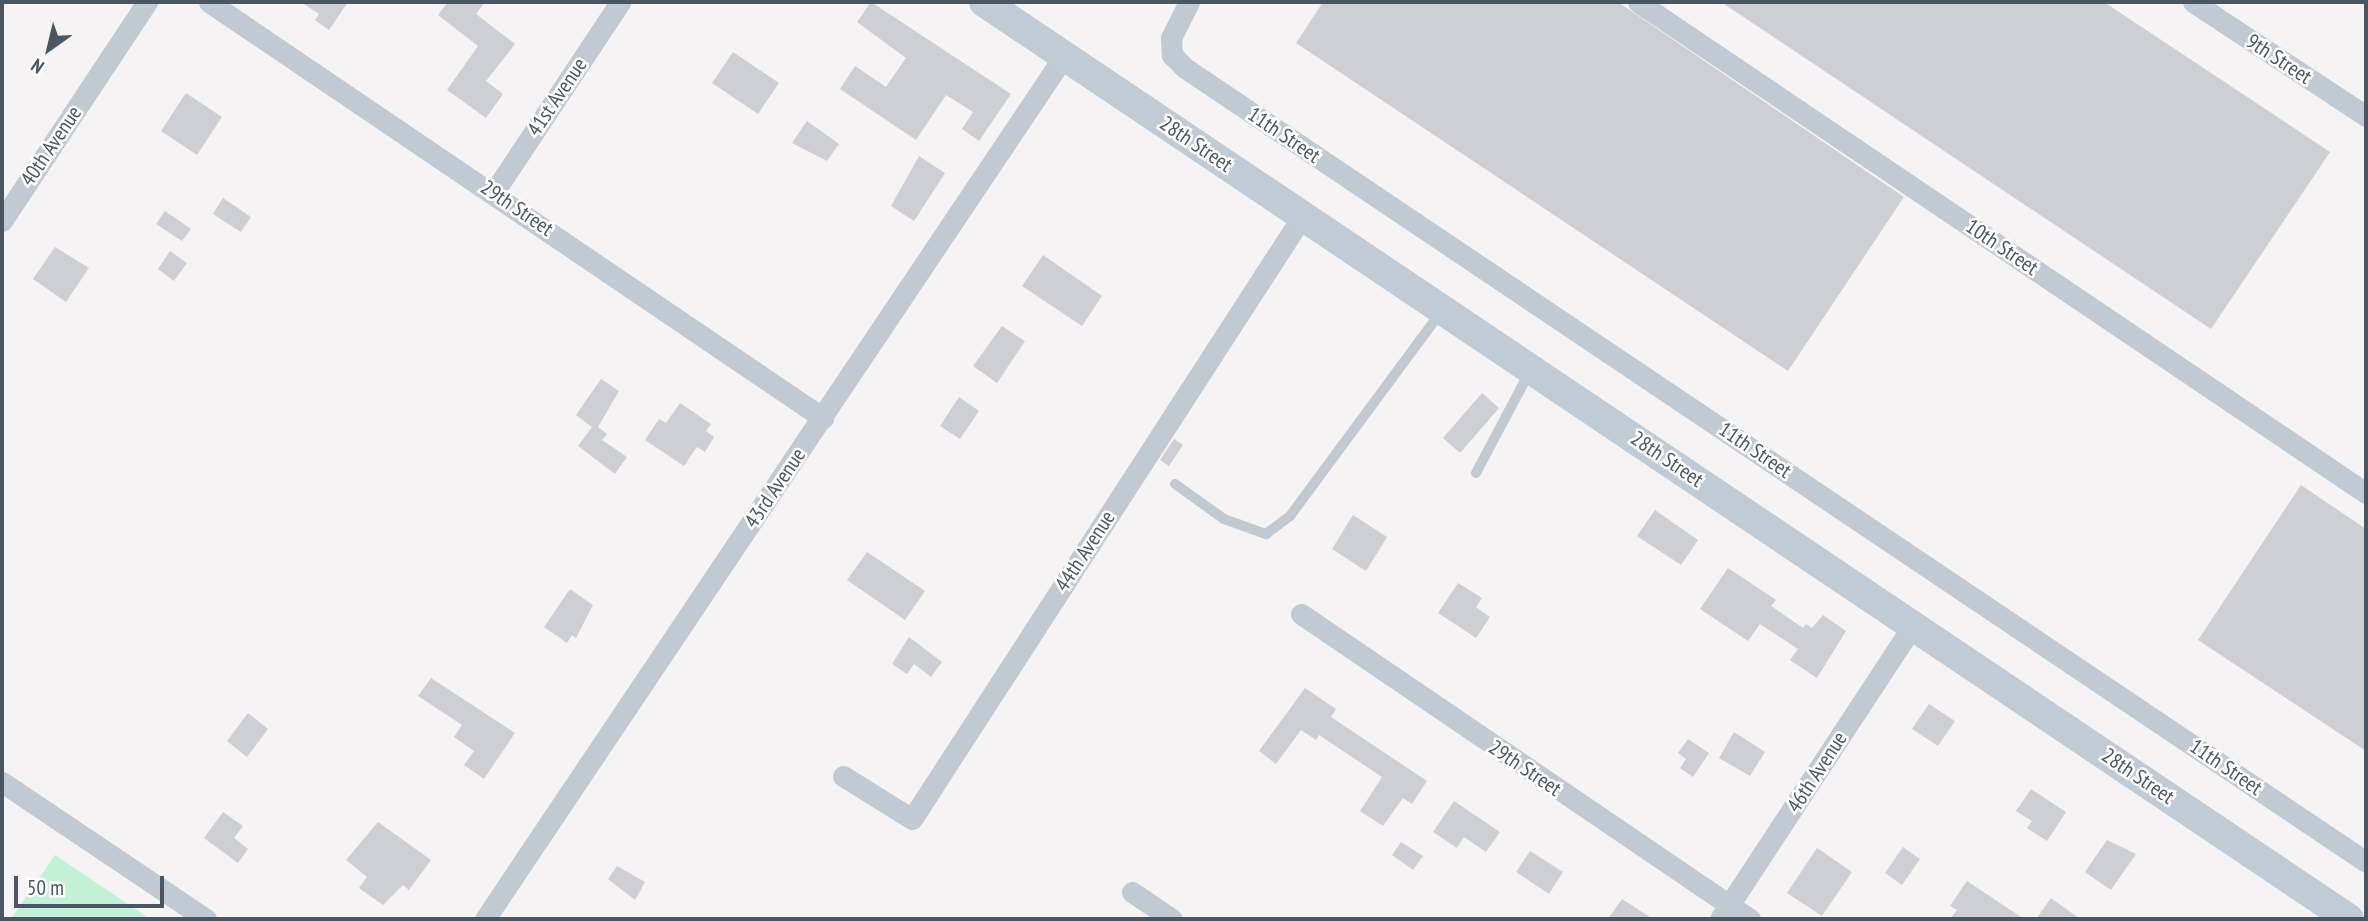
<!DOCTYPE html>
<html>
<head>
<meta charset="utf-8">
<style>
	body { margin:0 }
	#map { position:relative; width:2368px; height:921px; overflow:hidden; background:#f5f3f3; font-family:"PT Sans Narrow",sans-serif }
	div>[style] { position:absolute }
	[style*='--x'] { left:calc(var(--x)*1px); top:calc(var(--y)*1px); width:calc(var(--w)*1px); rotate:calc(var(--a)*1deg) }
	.green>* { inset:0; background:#c3f1d5 }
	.building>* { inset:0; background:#cdcfd5 }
	.lane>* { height:10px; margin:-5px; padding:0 5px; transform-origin:5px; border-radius:5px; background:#c1cad2 }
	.street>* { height:21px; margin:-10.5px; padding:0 10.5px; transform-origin:10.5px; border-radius:10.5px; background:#c1cad2 }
	.secondary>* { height:30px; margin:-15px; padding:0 15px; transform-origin:15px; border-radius:15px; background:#c1cbd6 }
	span { translate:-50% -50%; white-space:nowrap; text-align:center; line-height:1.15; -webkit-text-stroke:5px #fff; paint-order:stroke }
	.street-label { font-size:21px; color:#4a5661 }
	.frame { position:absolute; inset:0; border:4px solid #4a5661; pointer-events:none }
	.north { position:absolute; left:14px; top:14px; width:70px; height:70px; -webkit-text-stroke:5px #fff; paint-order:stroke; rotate:214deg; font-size:19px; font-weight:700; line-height:28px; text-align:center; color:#4a5661 }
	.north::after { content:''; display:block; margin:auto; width:24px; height:32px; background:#4a5661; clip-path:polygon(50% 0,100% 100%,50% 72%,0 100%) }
	.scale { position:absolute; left:14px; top:876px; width:150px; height:32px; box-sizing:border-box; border:4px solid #4a5661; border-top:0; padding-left:9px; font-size:21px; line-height:24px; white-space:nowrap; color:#4a5661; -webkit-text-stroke:5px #fff; paint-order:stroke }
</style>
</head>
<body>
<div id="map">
	<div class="green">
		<div style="clip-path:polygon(55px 855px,150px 919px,11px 919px)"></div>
	</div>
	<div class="building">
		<div style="clip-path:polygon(301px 2px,348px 2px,329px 30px,315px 20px,319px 14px)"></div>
		<div style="clip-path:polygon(448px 2px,485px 2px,476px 14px,515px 44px,486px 81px,503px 94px,486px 118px,447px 90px,478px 46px,438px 15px)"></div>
		<div style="clip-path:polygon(871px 2px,1011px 94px,979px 141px,962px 129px,973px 112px,946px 95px,916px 140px,840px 89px,855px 66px,886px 87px,906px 58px,857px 22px)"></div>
		<div style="clip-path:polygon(1323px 2px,1618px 2px,1904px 197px,1788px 371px,1296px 43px)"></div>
		<div style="clip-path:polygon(1721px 2px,2104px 2px,2330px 152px,2211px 329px)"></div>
		<div style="clip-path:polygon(733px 52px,779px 83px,758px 114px,712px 83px)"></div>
		<div style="clip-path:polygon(186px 93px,222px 117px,197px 155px,161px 131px)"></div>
		<div style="clip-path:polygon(807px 121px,839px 144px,827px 161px,792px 143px)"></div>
		<div style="clip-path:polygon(919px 156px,945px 173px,914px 221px,891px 206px)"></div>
		<div style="clip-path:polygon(223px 198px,251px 217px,241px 232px,213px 214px)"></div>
		<div style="clip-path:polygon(165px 211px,191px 229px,182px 241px,156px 224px)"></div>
		<div style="clip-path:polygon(55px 247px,89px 268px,66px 302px,33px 279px)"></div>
		<div style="clip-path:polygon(170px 251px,187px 263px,174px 281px,158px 269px)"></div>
		<div style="clip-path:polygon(1043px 255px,1102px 296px,1082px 326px,1022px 286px)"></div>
		<div style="clip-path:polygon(1002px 326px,1025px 341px,997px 383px,973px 366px)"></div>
		<div style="clip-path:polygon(601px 379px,619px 391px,598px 427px,607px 434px,602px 440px,627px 457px,615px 474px,578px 446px,592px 427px,576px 415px)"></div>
		<div style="clip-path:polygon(1482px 393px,1499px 408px,1460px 453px,1443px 438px)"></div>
		<div style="clip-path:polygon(959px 397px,979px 411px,960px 439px,940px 426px)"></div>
		<div style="clip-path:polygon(680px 403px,711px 424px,706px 431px,714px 437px,705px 452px,697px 447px,684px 466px,645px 440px,659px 419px,666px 423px)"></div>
		<div style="clip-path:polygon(1174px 439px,1183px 445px,1169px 466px,1160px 460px)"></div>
		<div style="clip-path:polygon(2301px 485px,2366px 529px,2366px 751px,2198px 640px)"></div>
		<div style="clip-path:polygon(1655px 510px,1698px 540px,1681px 565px,1637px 536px)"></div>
		<div style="clip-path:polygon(1353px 515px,1387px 537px,1366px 571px,1332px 549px)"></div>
		<div style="clip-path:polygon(867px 552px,925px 591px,905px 620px,847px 580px)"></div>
		<div style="clip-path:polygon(1728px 568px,1776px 600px,1771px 606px,1803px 628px,1806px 624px,1812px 628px,1823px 615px,1846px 631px,1817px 678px,1790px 660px,1798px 649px,1760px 624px,1748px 641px,1700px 609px)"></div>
		<div style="clip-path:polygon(1458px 583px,1482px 598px,1476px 607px,1490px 617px,1476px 638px,1438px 613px)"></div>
		<div style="clip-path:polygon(570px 589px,593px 605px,576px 638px,572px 635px,567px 643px,544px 627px)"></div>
		<div style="clip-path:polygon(909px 637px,942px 662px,931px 677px,914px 664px,907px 674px,892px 664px)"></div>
		<div style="clip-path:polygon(431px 678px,515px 733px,484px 779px,464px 765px,474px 751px,454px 737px,462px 725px,418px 696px)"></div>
		<div style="clip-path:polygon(1305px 688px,1336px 709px,1331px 717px,1427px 781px,1412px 804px,1403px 798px,1383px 826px,1360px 811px,1382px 777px,1319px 735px,1316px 740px,1301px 730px,1276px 764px,1259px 751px)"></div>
		<div style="clip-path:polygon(1929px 704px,1955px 721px,1938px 746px,1912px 729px)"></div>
		<div style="clip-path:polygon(248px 713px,268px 729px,247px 757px,227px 741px)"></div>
		<div style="clip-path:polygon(1734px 732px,1765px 752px,1750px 776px,1719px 758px)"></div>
		<div style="clip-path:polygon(1688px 739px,1709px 753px,1693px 777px,1680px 768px,1686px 759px,1678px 753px)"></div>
		<div style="clip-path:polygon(2031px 789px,2066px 812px,2047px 841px,2027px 828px,2032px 821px,2016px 811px)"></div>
		<div style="clip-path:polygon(1454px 801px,1500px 832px,1486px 852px,1464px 837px,1457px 848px,1433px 832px)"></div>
		<div style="clip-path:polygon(223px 812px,243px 826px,234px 838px,248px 849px,238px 863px,204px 838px)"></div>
		<div style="clip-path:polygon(378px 822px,431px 860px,409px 890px,403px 885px,383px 905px,359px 888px,367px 877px,346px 860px)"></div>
		<div style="clip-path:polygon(2107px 840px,2136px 854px,2111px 890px,2085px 872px)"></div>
		<div style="clip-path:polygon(1401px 842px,1423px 856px,1413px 870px,1392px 855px)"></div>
		<div style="clip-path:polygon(1903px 847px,1920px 859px,1902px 885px,1885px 873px)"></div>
		<div style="clip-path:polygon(1817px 848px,1852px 872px,1822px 916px,1787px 893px)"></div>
		<div style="clip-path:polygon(1530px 851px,1563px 872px,1549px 894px,1516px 872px)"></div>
		<div style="clip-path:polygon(617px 866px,645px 882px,635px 900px,608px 879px)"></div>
		<div style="clip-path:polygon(1967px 881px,2024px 919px,1950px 919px,1957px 910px,1950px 906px)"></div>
		<div style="clip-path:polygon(2051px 898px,2080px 919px,2036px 919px)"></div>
		<div style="clip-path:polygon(1622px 899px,1653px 919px,1608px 919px)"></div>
	</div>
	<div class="lane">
		<div style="--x:1476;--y:473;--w:115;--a:-62.1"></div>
		<div style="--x:1175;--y:484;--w:60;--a:35.5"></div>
		<div style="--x:1224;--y:519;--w:45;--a:19.7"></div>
		<div style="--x:1266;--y:534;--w:30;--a:-37"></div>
		<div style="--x:1290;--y:516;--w:254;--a:-53.5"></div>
	</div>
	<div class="street">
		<div style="--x:209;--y:2;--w:742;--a:34.12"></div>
		<div style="--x:1189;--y:2;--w:40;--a:116.6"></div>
		<div style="--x:1171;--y:38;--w:17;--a:87"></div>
		<div style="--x:1172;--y:55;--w:18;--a:45"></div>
		<div style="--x:1185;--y:68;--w:1423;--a:33.91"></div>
		<div style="--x:1638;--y:2;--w:878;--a:34"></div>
		<div style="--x:2193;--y:2;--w:207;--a:33.4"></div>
		<div style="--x:494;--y:192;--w:228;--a:-56.4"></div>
		<div style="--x:2;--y:221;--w:263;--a:-56.5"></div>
		<div style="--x:1301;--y:614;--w:543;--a:34.19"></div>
		<div style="--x:843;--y:776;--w:81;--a:31.9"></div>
		<div style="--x:912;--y:819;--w:720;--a:-57.08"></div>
		<div style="--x:2;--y:782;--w:246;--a:33.9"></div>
		<div style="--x:1132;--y:892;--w:48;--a:34"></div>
		<div style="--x:485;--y:919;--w:1039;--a:-56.14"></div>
		<div style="--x:1720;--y:919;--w:353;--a:-56.7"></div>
	</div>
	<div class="secondary">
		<div style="--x:984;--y:2;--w:1644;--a:33.89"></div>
	</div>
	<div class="street-label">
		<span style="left:2279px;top:59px;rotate:33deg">9th Street</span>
		<span style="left:557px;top:97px;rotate:-56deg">41st Avenue</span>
		<span style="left:1284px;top:135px;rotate:34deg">11th Street</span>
		<span style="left:1196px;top:144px;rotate:34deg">28th Street</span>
		<span style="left:51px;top:146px;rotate:-56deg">40th Avenue</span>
		<span style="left:517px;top:208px;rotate:34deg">29th Street</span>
		<span style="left:2002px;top:247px;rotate:34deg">10th Street</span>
		<span style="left:1755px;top:450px;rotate:34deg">11th Street</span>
		<span style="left:1667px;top:459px;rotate:34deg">28th Street</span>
		<span style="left:775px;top:488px;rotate:-56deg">43rd Avenue</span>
		<span style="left:1085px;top:551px;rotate:-57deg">44th Avenue</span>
		<span style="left:2226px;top:767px;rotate:34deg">11th Street</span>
		<span style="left:1525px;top:768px;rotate:34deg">29th Street</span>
		<span style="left:1817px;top:772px;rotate:-57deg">46th Avenue</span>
		<span style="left:2138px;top:776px;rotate:34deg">28th Street</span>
	</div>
	<div class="frame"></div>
	<div class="north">N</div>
	<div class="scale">50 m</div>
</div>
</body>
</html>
